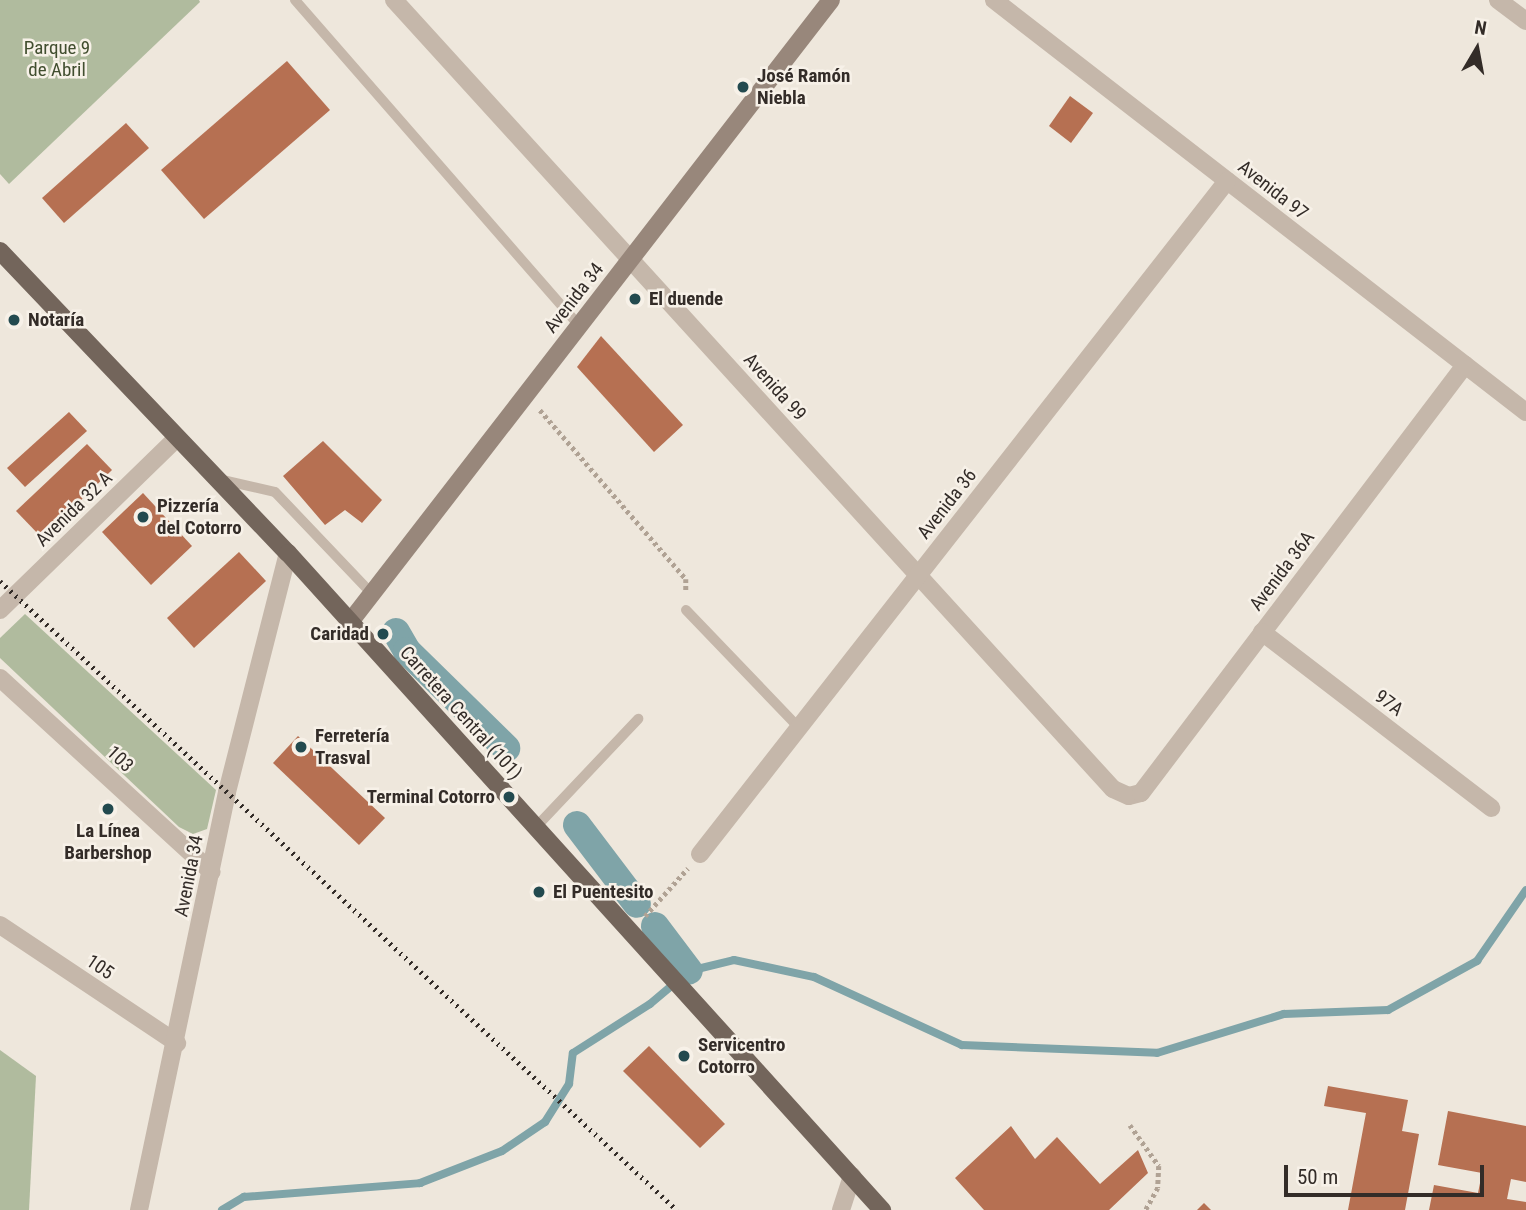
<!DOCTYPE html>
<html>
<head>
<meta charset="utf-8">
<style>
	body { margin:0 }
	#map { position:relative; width:1526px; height:1210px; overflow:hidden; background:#eee7dc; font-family:"Roboto Condensed",sans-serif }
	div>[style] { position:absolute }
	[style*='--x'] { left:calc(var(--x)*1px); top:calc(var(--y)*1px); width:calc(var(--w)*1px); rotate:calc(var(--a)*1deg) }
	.green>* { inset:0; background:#b0bb9e }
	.stream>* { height:8px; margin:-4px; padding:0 4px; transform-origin:4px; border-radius:4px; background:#7fa4a8 }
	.canal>* { height:28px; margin:-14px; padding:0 14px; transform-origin:14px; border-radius:14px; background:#7fa4a8 }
	.building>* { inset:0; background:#b67052 }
	.path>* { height:4.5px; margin-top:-2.25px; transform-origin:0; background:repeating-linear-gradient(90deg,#b0a294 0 3.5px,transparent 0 7px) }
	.lane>* { height:10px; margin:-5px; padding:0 5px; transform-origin:5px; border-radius:5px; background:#c5b7aa }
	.street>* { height:18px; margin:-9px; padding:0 9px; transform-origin:9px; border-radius:9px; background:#c5b7aa }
	.secondary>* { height:18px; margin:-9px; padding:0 9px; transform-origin:9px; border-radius:9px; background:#98877b }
	.primary>* { height:18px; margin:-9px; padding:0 9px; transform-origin:9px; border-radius:9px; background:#73655b }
	.rail>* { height:5px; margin-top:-2.5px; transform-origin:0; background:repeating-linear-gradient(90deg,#332c28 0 2px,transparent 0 7px) }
	.dots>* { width:19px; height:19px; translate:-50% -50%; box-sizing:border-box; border:4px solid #f7f1e8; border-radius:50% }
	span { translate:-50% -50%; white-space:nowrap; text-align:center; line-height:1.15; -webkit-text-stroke:5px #f7f1e8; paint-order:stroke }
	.park-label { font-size:19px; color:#414e2f }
	.poi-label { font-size:19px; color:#332c28; font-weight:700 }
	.left { translate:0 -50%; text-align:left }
	.right { translate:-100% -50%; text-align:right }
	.street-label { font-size:19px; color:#332c28 }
	.north { position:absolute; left:1442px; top:14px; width:70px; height:70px; -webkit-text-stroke:5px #f7f1e8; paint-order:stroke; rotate:10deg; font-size:19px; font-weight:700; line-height:28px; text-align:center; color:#332c28 }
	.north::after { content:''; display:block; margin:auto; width:24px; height:32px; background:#332c28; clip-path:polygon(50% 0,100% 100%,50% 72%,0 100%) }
	.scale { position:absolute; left:1284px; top:1165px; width:200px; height:32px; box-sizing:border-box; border:4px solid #332c28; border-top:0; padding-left:9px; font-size:21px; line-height:24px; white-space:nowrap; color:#332c28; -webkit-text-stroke:5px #f7f1e8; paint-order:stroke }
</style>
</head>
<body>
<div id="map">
	<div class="green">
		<div style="clip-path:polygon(0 0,199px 0,200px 2px,9px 184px,0 174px)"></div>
		<div style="clip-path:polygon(25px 614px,216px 790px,207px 829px,193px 834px,179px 827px,0 658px,0 638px)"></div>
		<div style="clip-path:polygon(0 1050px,36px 1076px,29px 1210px,0 1210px)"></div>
	</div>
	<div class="stream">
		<div style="--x:222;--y:1210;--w:26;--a:-31"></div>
		<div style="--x:244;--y:1197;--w:177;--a:-4.5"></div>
		<div style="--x:420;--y:1183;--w:88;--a:-21.3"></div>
		<div style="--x:502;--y:1151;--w:52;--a:-34"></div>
		<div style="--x:545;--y:1122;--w:45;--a:-57.7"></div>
		<div style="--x:569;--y:1084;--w:31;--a:-83"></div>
		<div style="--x:573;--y:1053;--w:91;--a:-32.5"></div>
		<div style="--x:650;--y:1004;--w:51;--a:-40.2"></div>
		<div style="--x:689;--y:971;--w:46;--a:-13.7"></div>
		<div style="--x:734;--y:960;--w:82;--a:12"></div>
		<div style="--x:814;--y:977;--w:163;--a:24.7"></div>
		<div style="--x:962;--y:1045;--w:195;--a:2.3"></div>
		<div style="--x:1157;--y:1053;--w:133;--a:-17.1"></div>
		<div style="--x:1284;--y:1014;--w:104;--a:-2.2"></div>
		<div style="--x:1388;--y:1010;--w:102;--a:-28.8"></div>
		<div style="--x:1477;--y:961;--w:86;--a:-55.4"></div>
	</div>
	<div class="canal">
		<div style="--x:396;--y:632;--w:22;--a:60"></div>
		<div style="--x:407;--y:651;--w:139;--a:44.4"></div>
		<div style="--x:577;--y:825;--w:99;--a:52.8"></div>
		<div style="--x:655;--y:926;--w:56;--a:52.9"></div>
	</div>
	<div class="building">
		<div style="clip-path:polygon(287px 61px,330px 110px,204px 219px,161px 170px)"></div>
		<div style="clip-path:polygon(1070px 96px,1093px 113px,1071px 143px,1049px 126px)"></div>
		<div style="clip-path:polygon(126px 123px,149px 148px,64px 223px,42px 198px)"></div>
		<div style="clip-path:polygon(601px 336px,683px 425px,654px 452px,577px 367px)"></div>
		<div style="clip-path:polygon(69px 412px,87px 431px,25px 487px,7px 468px)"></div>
		<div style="clip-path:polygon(323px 441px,382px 500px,362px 523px,345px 510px,325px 525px,283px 476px)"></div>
		<div style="clip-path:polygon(87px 444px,112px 470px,42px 538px,16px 511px)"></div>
		<div style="clip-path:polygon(143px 493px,192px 546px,151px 585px,102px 532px)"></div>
		<div style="clip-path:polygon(239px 552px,266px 581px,194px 648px,167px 618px)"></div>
		<div style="clip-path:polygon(298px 736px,385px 818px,359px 845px,273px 763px)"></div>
		<div style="clip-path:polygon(649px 1046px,725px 1124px,700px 1148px,623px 1071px)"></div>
		<div style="clip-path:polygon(1328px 1086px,1408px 1100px,1402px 1131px,1419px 1134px,1405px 1210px,1348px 1210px,1366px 1113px,1324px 1106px)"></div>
		<div style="clip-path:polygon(1448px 1111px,1526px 1126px,1526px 1182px,1511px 1179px,1507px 1199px,1526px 1202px,1526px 1210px,1429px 1210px,1434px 1185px,1478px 1193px,1482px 1173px,1438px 1165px)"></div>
		<div style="clip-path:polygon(1011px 1126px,1035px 1159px,1057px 1137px,1100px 1184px,1138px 1150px,1148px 1173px,1109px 1210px,984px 1210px,955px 1178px)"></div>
		<div style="clip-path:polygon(1204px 1203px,1211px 1210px,1197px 1210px)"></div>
	</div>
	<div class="path">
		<div style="--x:540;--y:410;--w:223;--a:49.2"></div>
		<div style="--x:686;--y:579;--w:13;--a:90"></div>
		<div style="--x:645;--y:916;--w:64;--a:-48.1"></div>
		<div style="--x:1130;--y:1125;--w:50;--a:54.7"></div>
		<div style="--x:1159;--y:1166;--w:22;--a:93"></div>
		<div style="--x:1158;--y:1188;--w:25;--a:119"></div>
	</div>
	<div class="lane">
		<div style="--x:295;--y:0;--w:432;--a:48.9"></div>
		<div style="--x:218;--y:479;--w:58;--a:12.8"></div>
		<div style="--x:275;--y:492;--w:141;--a:46.4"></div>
		<div style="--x:686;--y:610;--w:163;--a:46.2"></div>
		<div style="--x:536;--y:827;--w:149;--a:-46.6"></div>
	</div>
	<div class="street">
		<div style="--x:394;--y:0;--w:1067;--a:47.66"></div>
		<div style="--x:1113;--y:789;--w:17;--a:24"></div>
		<div style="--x:1129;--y:796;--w:12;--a:-14"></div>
		<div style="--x:1141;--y:793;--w:537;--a:-52.87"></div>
		<div style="--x:994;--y:0;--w:673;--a:37.76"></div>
		<div style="--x:1498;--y:0;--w:35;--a:37"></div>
		<div style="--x:0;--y:610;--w:247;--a:-44.2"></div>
		<div style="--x:1262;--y:632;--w:289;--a:37.5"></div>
		<div style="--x:0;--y:678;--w:287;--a:42.5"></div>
		<div style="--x:700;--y:854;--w:855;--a:-51.94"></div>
		<div style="--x:0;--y:925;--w:213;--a:33.7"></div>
		<div style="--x:139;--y:1210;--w:427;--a:-78.1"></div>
		<div style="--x:227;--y:792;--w:247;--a:-75.7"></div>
		<div style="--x:841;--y:1210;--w:36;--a:-72"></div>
	</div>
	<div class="secondary">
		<div style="--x:350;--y:622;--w:786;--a:-52.28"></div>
	</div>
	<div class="primary">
		<div style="--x:0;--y:251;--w:417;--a:46.4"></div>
		<div style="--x:288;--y:553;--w:886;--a:47.88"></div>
	</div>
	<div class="rail">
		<div style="--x:0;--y:581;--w:924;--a:42.9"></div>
	</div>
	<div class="dots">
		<div style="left:743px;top:87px;background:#234a4f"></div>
		<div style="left:635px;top:299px;background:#234a4f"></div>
		<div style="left:14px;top:320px;background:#234a4f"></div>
		<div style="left:143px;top:517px;background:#234a4f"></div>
		<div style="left:383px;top:634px;background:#234a4f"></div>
		<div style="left:301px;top:747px;background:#234a4f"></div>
		<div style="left:509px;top:797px;background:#234a4f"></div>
		<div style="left:108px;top:809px;background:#234a4f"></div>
		<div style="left:539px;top:892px;background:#234a4f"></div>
		<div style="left:684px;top:1056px;background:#234a4f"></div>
	</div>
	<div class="park-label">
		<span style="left:57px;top:59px">Parque 9<br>de Abril</span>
	</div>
	<div class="poi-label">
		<span class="left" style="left:757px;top:87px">José Ramón<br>Niebla</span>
		<span class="left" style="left:649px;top:299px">El duende</span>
		<span class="left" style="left:28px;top:320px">Notaría</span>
		<span class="left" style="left:157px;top:517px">Pizzería<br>del Cotorro</span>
		<span class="right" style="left:369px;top:634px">Caridad</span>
		<span class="left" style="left:315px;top:747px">Ferretería<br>Trasval</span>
		<span class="right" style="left:495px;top:797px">Terminal Cotorro</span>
		<span style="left:108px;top:842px">La Línea<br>Barbershop</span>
		<span class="left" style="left:553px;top:892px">El Puentesito</span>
		<span class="left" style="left:698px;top:1056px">Servicentro<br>Cotorro</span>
	</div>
	<div class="street-label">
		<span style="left:1273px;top:190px;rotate:38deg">Avenida 97</span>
		<span style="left:574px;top:298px;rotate:-52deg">Avenida 34</span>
		<span style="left:775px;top:387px;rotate:48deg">Avenida 99</span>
		<span style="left:947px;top:504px;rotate:-52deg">Avenida 36</span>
		<span style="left:74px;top:509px;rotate:-44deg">Avenida 32 A</span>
		<span style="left:1282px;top:571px;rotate:-53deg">Avenida 36A</span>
		<span style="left:1389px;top:703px;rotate:37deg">97A</span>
		<span style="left:461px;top:713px;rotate:48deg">Carretera Central (101)</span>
		<span style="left:120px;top:759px;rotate:43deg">103</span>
		<span style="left:189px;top:876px;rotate:-79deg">Avenida 34</span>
		<span style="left:100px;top:967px;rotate:34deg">105</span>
	</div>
	<div class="north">N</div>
	<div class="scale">50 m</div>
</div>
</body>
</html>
